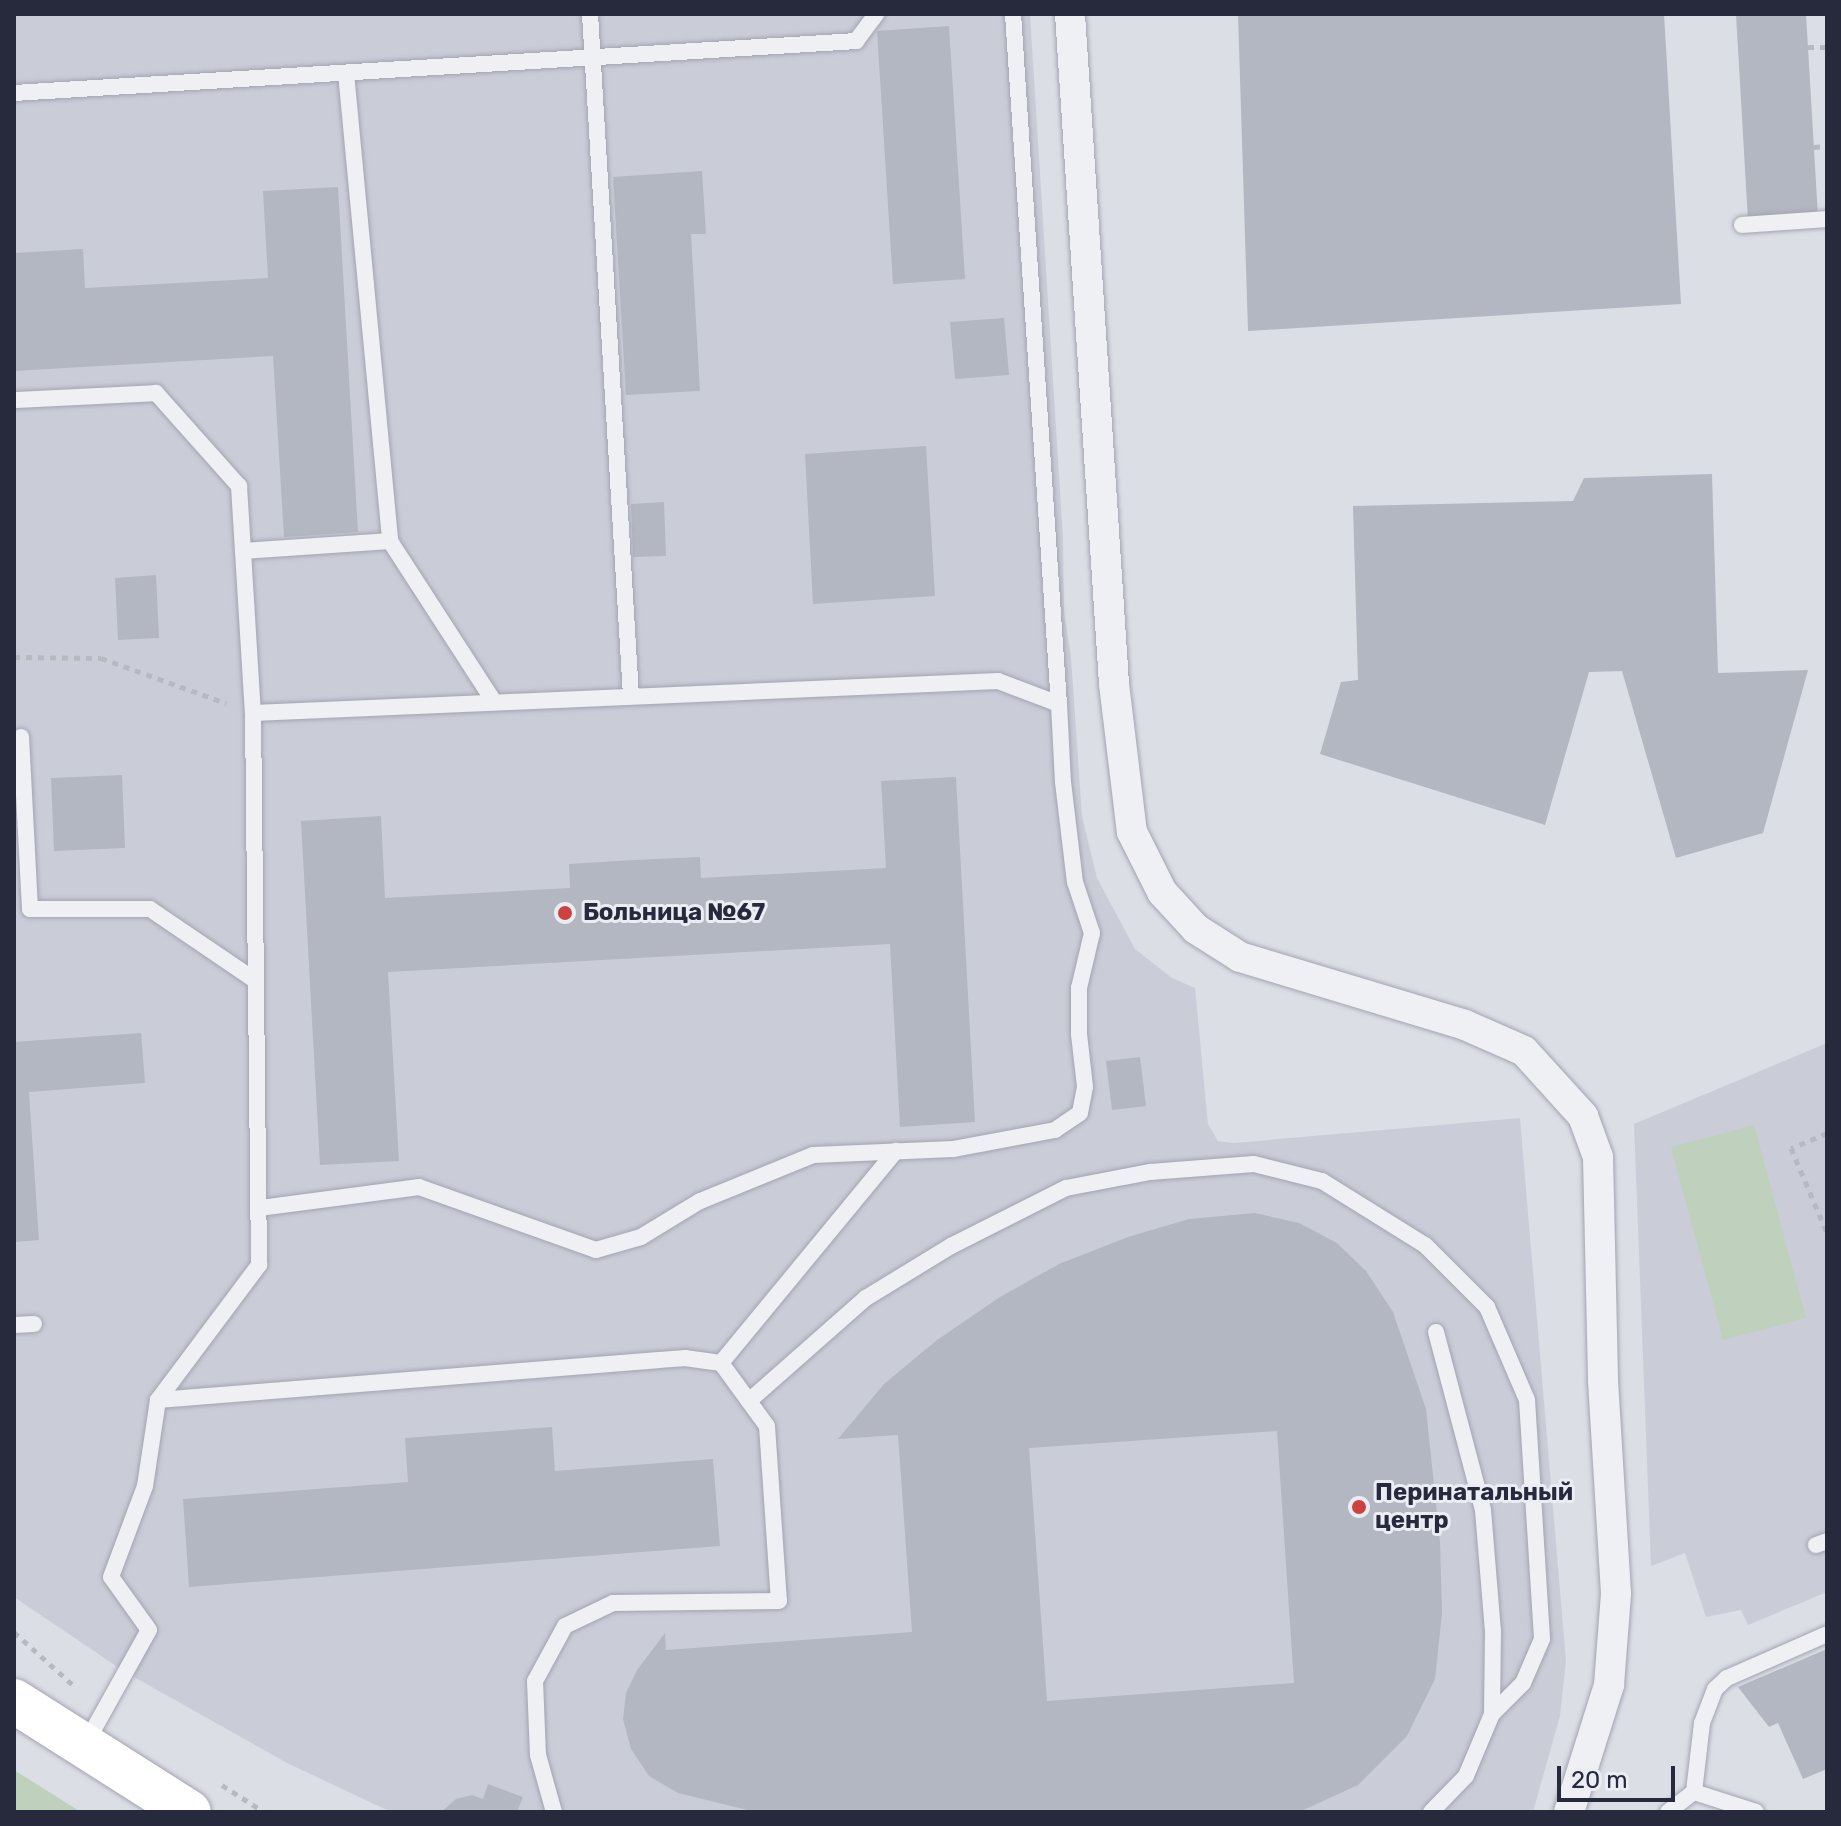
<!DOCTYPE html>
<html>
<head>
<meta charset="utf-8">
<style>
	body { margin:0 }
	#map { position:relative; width:1841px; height:1826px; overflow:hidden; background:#dcdee6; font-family:Rubik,sans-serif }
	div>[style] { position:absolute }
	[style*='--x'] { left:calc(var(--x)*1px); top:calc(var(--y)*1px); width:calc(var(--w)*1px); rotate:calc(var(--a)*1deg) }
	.built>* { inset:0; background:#cacdd8 }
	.green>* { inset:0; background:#bfd0bd }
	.building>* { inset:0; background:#b3b7c2 }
	.path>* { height:5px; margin-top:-2.5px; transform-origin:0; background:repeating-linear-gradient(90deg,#b6b9c0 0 6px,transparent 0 12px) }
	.roads { filter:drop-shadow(0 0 2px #a2a4b0) drop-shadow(0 0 2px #a2a4b0) }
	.lane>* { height:16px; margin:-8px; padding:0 8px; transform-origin:8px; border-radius:8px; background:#eef0f4 }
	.street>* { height:30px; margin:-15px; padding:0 15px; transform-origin:15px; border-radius:15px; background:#eef0f4 }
	.secondary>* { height:44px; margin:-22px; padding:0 22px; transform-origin:22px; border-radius:22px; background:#fff }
	.dots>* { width:22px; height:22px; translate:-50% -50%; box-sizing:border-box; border:4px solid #ebedf4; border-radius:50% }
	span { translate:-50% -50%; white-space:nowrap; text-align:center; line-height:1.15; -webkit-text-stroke:6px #ebedf4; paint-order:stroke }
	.poi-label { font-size:24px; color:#262a3c; font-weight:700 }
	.left { translate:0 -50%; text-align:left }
	.frame { position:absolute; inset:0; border:16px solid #262a3c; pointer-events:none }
	.scale { position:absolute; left:1557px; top:1766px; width:118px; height:36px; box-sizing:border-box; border:4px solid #262a3c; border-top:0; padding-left:10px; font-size:24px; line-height:28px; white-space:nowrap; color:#262a3c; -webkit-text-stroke:6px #ebedf4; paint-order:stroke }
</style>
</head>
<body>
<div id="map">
	<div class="built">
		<div style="clip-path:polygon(14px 14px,1030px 14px,1063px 538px,1064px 612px,1071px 657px,1082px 816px,1097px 878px,1135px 949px,1172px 978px,1195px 988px,1208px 1124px,1218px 1141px,1234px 1143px,1520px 1118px,1566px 1661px,1560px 1716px,1533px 1812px,391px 1812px,287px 1763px,125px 1672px,14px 1597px)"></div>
		<div style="clip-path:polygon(1827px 1043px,1827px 1592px,1748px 1625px,1741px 1610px,1706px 1617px,1685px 1553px,1651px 1566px,1634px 1124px)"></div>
	</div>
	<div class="green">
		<div style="clip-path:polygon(1754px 1125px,1806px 1318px,1723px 1340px,1671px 1147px)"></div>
		<div style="clip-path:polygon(14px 1770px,81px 1812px,14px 1812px)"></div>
	</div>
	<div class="building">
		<div style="clip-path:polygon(1238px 14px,1664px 14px,1681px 304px,1248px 331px)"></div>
		<div style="clip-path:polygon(1736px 14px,1806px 14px,1818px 217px,1748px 221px)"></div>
		<div style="clip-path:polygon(949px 26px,965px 279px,893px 284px,877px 31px)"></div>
		<div style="clip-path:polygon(702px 171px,706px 234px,691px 234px,700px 391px,626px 395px,613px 177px)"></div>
		<div style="clip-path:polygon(338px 187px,358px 532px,284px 537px,273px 356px,14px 371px,14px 253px,83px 249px,85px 288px,268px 278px,263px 191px)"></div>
		<div style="clip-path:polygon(1004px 318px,1009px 375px,955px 379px,950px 322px)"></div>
		<div style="clip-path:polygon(926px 446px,935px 596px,813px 604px,805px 454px)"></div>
		<div style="clip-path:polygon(1712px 474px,1718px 673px,1808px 670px,1763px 833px,1676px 858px,1622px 671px,1589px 672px,1545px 825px,1320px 754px,1341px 682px,1358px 680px,1353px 506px,1573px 501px,1584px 478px)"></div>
		<div style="clip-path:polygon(664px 502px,666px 556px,633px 557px,631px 504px)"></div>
		<div style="clip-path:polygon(156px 575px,159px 638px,118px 640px,115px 578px)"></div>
		<div style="clip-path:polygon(122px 775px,125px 848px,54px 851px,51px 778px)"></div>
		<div style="clip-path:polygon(956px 777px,975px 1122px,900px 1127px,890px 944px,388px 972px,399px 1161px,320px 1165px,301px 821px,381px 816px,385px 898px,570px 888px,569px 864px,634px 860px,700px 857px,701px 878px,886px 868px,881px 781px)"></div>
		<div style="clip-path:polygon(141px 1033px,145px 1083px,29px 1092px,39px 1240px,14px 1242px,14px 1042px)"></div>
		<div style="clip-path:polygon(1140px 1057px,1146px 1106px,1112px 1110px,1106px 1061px)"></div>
		<div style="clip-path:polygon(evenodd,1255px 1213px,1299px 1223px,1337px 1243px,1366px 1271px,1393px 1312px,1426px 1409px,1440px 1542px,1442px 1613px,1435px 1679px,1407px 1736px,1358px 1785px,1299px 1812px,755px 1812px,678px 1793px,649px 1776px,631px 1749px,623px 1719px,626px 1693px,637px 1670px,665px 1633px,666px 1650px,912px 1632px,898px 1435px,838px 1439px,884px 1384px,937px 1340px,1000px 1297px,1059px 1264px,1128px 1237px,1189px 1219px,1255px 1213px,1277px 1431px,1294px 1683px,1047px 1701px,1029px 1448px,1277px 1431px)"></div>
		<div style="clip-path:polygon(552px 1427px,555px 1471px,713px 1459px,720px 1546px,189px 1587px,183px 1499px,408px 1482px,405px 1438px)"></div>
		<div style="clip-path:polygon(1827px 1649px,1827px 1769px,1803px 1779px,1778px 1723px,1769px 1727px,1738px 1687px)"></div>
		<div style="clip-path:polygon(488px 1784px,523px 1797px,517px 1812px,441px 1812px,456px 1799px,472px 1795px,483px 1799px)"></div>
	</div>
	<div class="path">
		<div style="--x:1808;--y:47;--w:19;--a:0"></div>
		<div style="--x:1814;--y:147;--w:13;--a:-4"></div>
		<div style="--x:14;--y:657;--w:87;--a:0.7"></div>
		<div style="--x:101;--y:658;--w:133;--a:19.8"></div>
		<div style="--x:1827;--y:1133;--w:39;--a:157"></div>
		<div style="--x:1791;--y:1148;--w:92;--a:67"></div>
		<div style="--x:14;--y:1632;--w:79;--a:41.9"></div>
		<div style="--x:222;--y:1785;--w:50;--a:32.7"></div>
	</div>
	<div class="roads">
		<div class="lane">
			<div style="--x:590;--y:14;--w:683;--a:86.56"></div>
			<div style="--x:1013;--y:14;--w:692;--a:86.19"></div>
			<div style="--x:346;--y:73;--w:470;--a:84.6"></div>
			<div style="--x:14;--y:93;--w:844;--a:-3.53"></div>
			<div style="--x:856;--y:41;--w:34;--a:-53"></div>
			<div style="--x:1742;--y:225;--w:85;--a:-4"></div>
			<div style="--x:14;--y:400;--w:142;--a:-2.8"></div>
			<div style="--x:156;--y:393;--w:125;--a:48.3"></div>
			<div style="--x:239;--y:486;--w:227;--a:86.5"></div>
			<div style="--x:243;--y:551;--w:147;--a:-3.9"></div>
			<div style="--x:390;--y:541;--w:192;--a:57.1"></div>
			<div style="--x:21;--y:737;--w:172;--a:87"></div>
			<div style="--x:30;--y:909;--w:120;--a:0"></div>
			<div style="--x:150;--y:909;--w:128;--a:34.2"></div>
			<div style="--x:14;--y:1325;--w:20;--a:-3"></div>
			<div style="--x:1436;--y:1332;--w:184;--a:75.2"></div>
			<div style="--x:1483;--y:1510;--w:121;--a:85.3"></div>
			<div style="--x:1493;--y:1631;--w:83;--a:90.7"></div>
			<div style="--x:721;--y:1363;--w:275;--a:-50.5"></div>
			<div style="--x:158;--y:1400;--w:529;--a:-4.56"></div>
			<div style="--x:685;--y:1358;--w:36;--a:8"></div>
			<div style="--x:721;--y:1363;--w:78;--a:53.9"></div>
			<div style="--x:767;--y:1426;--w:175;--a:86.1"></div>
			<div style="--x:779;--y:1601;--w:166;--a:179.3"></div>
			<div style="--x:613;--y:1603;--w:53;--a:154.4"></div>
			<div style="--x:565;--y:1626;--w:63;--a:118.6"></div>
			<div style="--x:535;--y:1681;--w:74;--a:87.7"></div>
			<div style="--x:538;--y:1755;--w:59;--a:74.3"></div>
			<div style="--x:749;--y:1401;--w:156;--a:-41.4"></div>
			<div style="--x:866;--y:1298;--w:100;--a:-31.5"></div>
			<div style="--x:951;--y:1246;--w:129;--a:-26.8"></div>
			<div style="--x:1066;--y:1188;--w:86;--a:-10.8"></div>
			<div style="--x:1150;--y:1172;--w:104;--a:-4.4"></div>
			<div style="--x:1254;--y:1164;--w:70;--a:14"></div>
			<div style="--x:1322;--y:1181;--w:121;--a:31.9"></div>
			<div style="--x:1425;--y:1245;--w:88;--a:45"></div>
			<div style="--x:1487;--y:1307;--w:101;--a:66.7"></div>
			<div style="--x:1527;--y:1400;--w:239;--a:86.4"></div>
			<div style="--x:1542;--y:1639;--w:48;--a:113.4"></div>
			<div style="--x:1523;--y:1683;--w:44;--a:135"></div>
			<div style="--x:1492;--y:1714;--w:67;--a:112.8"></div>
			<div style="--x:1466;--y:1776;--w:50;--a:134.2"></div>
			<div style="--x:1816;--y:1545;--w:12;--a:-20"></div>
			<div style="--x:86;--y:1743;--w:129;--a:-60.9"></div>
			<div style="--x:149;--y:1630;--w:65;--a:-125.6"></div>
			<div style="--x:111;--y:1577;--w:97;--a:-69.5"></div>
			<div style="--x:145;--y:1486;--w:87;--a:-81.4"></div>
			<div style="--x:158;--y:1400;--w:169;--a:-53.2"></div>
			<div style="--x:259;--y:1265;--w:552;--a:-90.62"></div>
			<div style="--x:253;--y:713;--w:746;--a:-2.46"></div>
			<div style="--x:998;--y:681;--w:65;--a:20.7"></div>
			<div style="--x:1059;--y:704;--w:78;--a:87.1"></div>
			<div style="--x:1063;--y:782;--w:101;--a:83.2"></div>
			<div style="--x:1075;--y:882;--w:54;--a:71.6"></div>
			<div style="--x:1092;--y:933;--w:57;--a:103.3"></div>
			<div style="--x:1079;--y:988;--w:46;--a:90"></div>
			<div style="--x:1079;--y:1034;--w:53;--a:83.5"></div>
			<div style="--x:1085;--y:1087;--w:26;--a:101"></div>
			<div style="--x:1080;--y:1113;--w:30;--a:146"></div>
			<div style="--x:1055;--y:1130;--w:104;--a:169.4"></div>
			<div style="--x:953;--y:1149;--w:140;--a:177.5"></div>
			<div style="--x:813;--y:1155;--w:122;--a:157.8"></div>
			<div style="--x:700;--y:1201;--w:69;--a:148.6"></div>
			<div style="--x:641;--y:1237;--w:47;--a:163.9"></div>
			<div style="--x:596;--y:1250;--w:188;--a:-160.4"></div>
			<div style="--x:419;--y:1187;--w:161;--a:172.5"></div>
			<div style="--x:1694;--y:1792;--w:65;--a:17.9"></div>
			<div style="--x:1668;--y:1812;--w:33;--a:-38"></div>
			<div style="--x:1694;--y:1792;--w:69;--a:-83.4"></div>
			<div style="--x:1702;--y:1723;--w:36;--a:-69"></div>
			<div style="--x:1715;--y:1689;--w:16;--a:-43"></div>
			<div style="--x:1727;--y:1678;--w:109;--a:-23.7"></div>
		</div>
		<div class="street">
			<div style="--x:1070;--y:14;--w:671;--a:86.24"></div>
			<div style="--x:1114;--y:684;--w:149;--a:83.1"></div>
			<div style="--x:1132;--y:832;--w:67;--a:63.4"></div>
			<div style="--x:1162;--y:892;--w:50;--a:47.4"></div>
			<div style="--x:1196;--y:929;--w:52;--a:32.5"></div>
			<div style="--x:1240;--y:957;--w:235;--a:16.8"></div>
			<div style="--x:1465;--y:1025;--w:64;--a:23.8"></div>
			<div style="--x:1524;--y:1051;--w:88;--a:47.8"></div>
			<div style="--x:1583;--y:1116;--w:44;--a:69.9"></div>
			<div style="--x:1598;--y:1157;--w:224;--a:88.7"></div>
			<div style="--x:1603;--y:1381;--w:213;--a:86.5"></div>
			<div style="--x:1616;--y:1594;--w:91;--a:94.4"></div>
			<div style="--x:1609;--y:1685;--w:133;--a:107.5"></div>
		</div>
		<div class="secondary">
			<div style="--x:14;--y:1701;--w:207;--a:32.4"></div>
		</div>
	</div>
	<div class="dots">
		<div style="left:565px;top:913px;background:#cb4241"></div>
		<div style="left:1359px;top:1507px;background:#cb4241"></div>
	</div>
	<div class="poi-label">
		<span class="left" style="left:583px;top:913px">Больница №67</span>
		<span class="left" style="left:1375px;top:1507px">Перинатальный<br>центр</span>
	</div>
	<div class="frame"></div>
	<div class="scale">20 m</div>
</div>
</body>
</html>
